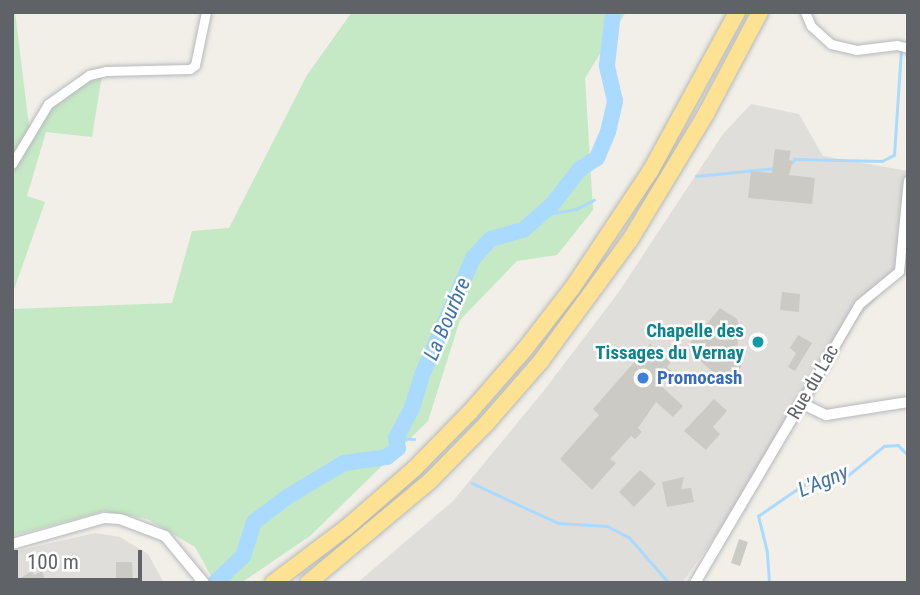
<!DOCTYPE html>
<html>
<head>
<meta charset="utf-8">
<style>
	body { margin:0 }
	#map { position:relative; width:920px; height:595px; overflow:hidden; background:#f1efe8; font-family:"Roboto Condensed",sans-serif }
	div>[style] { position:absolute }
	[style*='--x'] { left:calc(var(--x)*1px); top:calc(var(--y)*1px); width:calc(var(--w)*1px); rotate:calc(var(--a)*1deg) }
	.industrial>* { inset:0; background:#e0deda }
	.green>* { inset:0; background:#c5e8c5 }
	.stream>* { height:2.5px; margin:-1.25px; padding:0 1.25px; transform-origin:1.25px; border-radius:1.25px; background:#aadaff }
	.river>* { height:16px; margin:-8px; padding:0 8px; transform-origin:8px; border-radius:8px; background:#aadaff }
	.building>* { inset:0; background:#cccac5 }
	.roads { filter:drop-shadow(0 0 2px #b5b8bc) drop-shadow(0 0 2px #b5b8bc) }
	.minor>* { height:9px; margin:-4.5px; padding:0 4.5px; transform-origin:4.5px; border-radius:4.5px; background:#fff }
	.tertiary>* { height:10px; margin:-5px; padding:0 5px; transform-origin:5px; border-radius:5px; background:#fff }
	.motorway>* { height:16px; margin:-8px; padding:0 8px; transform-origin:8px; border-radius:8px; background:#fde293 }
	.dots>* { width:19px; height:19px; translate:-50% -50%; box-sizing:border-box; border:4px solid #fff; border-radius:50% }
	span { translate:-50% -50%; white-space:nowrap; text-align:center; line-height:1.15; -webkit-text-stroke:5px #fff; paint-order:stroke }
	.culture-label { font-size:19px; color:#0d838f; font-weight:700 }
	.right { translate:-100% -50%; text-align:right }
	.shop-label { font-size:19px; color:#366cbe; font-weight:700 }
	.left { translate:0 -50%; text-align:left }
	.street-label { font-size:19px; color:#5f6368 }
	.water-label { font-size:21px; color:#4174aa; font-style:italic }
	.frame { position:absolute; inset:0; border:14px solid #5f6368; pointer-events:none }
	.scale { position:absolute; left:14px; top:550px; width:128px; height:32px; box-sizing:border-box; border:4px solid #5f6368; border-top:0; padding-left:9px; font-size:21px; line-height:24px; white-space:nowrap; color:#5f6368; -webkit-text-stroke:5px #fff; paint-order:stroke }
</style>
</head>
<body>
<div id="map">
	<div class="industrial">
		<div style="clip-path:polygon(751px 104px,799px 114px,823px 156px,908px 171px,908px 275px,896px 278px,859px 317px,804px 411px,682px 583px,357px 583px,453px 501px,542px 393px,618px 293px,723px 134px)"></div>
		<div style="clip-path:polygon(95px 533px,120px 537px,148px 554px,164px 583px,12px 583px,12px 552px)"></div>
	</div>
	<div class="green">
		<div style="clip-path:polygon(12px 12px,15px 12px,29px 126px,65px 94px,102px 75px,92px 137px,46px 132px,27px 196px,45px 202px,12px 295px)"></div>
		<div style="clip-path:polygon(352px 12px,626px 12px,585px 78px,593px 210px,557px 255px,517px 261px,460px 320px,428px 421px,310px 536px,241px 583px,215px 583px,195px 547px,147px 519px,104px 511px,12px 536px,12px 309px,172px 303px,192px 231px,229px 228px,307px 75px)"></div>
	</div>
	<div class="stream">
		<div style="--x:792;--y:163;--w:5;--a:-53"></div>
		<div style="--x:795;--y:159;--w:87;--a:1.3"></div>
		<div style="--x:882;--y:161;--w:13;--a:-27"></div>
		<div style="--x:894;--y:155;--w:106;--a:-86.2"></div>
		<div style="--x:696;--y:176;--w:80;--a:-5.7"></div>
		<div style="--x:537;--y:216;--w:40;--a:-10"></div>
		<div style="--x:576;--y:209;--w:20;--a:-27"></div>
		<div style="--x:396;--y:438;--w:18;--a:3"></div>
		<div style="--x:472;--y:483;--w:95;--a:24.9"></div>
		<div style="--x:558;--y:523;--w:49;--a:3.5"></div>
		<div style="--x:607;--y:526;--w:25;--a:27"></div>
		<div style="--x:629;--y:537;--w:61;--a:49"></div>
		<div style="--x:769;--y:583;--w:31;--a:-94"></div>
		<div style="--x:767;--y:552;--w:37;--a:-104"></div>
		<div style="--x:758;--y:516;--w:55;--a:-34.6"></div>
		<div style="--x:803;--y:485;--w:44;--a:-10.5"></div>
		<div style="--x:846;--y:477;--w:49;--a:-39.2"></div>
		<div style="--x:884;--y:446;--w:14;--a:-4"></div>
		<div style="--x:898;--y:445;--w:14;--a:45"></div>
	</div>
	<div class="river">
		<div style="--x:215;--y:583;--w:39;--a:-44"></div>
		<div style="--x:243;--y:556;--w:36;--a:-72"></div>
		<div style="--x:254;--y:522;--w:41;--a:-37.1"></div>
		<div style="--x:287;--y:497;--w:66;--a:-30.8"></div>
		<div style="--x:344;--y:463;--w:43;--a:-7.9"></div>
		<div style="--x:387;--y:457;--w:14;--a:-39"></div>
		<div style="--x:398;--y:448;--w:10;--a:-101"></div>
		<div style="--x:396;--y:438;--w:34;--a:-62"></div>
		<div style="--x:412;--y:408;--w:37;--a:-73"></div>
		<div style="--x:423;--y:373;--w:125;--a:-66.5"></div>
		<div style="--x:473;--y:258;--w:26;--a:-47"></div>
		<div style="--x:491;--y:239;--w:33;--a:-16"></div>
		<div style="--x:523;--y:230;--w:37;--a:-41"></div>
		<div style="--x:551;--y:206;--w:47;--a:-51.9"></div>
		<div style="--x:580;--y:169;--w:20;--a:-33"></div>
		<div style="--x:597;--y:158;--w:28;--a:-67"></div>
		<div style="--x:608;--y:132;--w:32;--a:-77"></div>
		<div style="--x:615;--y:101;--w:37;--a:-103"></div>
		<div style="--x:607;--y:65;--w:53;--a:-83.5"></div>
	</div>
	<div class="building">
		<div style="clip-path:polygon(775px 149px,791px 151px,789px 160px,793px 161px,789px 175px,815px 178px,812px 204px,748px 198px,751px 171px,772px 173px)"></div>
		<div style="clip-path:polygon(782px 292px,800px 294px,799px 312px,780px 310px)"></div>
		<div style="clip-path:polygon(720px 308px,737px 319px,739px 325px,737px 351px,731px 357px,742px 366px,726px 384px,686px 348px)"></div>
		<div style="clip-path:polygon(798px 335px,812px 343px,795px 371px,788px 367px,796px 353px,790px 348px)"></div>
		<div style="clip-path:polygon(650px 344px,671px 362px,667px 367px,673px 372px,661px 386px,683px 406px,673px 417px,656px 402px,638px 428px,642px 432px,635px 439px,631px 436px,610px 459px,616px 463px,592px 490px,560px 459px,599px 415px,593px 409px)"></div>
		<div style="clip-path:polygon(714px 399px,727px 411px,713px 427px,720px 434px,706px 450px,684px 431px)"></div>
		<div style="clip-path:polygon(640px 470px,656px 484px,634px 507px,619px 492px)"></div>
		<div style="clip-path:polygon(684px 477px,681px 489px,691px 488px,694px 502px,667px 507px,662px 482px)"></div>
		<div style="clip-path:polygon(739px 539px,748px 542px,740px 566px,731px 563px)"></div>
		<div style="clip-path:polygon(116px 562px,132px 562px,133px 583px,116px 583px)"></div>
		<div style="clip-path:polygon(32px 571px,34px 575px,42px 571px,46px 583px,12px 583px)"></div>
	</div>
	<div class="roads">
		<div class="minor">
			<div style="--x:805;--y:12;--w:15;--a:67"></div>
			<div style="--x:811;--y:26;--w:27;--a:42"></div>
			<div style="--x:831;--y:44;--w:26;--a:13"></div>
			<div style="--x:856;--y:50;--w:41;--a:-7"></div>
			<div style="--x:897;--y:45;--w:11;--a:15"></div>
			<div style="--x:12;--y:164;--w:70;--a:-59"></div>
			<div style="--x:48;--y:104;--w:50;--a:-35.3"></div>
			<div style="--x:89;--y:75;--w:17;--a:-13"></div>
			<div style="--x:106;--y:71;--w:84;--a:-1.4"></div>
			<div style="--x:190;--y:69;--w:6;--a:-39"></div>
			<div style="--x:195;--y:65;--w:54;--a:-78.3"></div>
			<div style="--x:801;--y:403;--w:115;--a:-59.6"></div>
			<div style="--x:859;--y:304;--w:52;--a:-39.5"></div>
			<div style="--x:899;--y:271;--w:91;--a:-84.4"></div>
		</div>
		<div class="tertiary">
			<div style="--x:12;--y:544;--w:96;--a:-15.8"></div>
			<div style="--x:104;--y:518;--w:16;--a:4"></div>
			<div style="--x:120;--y:519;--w:48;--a:20.7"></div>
			<div style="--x:165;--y:536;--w:61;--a:50.3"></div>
			<div style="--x:695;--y:583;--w:209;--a:-59.5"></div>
			<div style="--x:801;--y:403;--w:28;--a:26"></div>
			<div style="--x:826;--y:415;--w:83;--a:-9"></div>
		</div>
		<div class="motorway">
			<div style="--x:273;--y:583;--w:91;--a:-37"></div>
			<div style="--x:346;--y:528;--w:90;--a:-40.9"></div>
			<div style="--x:414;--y:469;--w:80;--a:-45.5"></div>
			<div style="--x:470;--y:412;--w:84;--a:-48.9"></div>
			<div style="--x:525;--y:349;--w:78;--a:-52.3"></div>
			<div style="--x:573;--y:287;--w:141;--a:-56.3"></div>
			<div style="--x:651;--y:170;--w:180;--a:-61.4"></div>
			<div style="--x:308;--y:583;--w:158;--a:-39.9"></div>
			<div style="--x:429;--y:482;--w:83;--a:-45.5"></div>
			<div style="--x:487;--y:423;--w:82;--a:-48.9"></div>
			<div style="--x:541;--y:361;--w:150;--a:-53.7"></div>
			<div style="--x:630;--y:240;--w:147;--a:-58.9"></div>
			<div style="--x:706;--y:114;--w:115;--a:-62.1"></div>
		</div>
	</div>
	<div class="dots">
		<div style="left:758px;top:342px;background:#0f9aa8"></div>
		<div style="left:643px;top:378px;background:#3f7fe0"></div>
	</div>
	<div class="culture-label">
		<span class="right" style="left:744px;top:342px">Chapelle des<br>Tissages du Vernay</span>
	</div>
	<div class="shop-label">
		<span class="left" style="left:657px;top:378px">Promocash</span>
	</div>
	<div class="street-label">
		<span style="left:813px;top:382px;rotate:-60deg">Rue du Lac</span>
	</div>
	<div class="water-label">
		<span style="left:447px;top:319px;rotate:-67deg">La Bourbre</span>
		<span style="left:823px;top:481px;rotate:-22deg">L'Agny</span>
	</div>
	<div class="frame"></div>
	<div class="scale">100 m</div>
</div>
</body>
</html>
